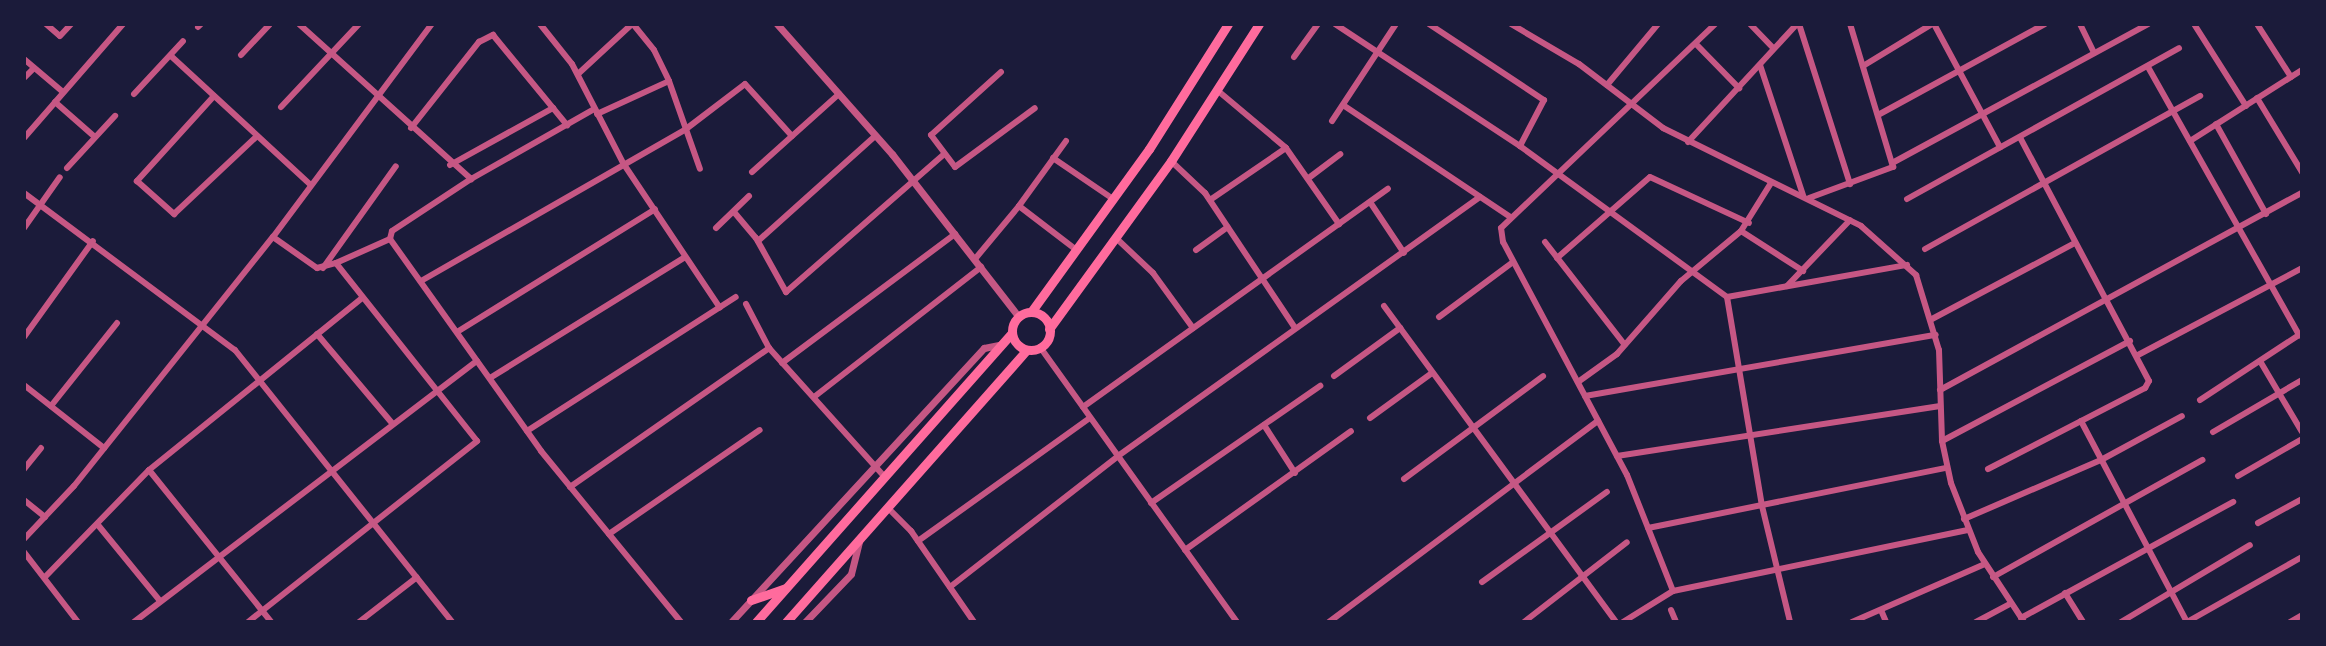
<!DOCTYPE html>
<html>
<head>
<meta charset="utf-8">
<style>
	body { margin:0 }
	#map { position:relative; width:2326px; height:646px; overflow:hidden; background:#1b1b3a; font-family:Ubuntu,sans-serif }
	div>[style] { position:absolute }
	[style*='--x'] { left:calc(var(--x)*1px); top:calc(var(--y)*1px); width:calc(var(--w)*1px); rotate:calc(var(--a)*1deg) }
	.minor>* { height:6px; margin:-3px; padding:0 3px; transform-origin:3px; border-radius:3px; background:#c65784 }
	.tertiary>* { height:7px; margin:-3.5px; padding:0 3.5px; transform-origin:3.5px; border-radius:3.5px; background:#c65784 }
	.trunk>* { height:9px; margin:-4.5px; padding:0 4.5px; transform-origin:4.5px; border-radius:4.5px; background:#ff6b9d }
	.trunk>.ring { margin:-4.5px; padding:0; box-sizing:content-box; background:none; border:9px solid #ff6b9d; border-radius:50% }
	span { translate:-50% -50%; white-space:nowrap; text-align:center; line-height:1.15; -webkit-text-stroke:4.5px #1b1b3a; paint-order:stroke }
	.frame { position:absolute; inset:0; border:26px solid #1b1b3a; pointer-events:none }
</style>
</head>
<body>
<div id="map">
	<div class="minor">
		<div style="--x:46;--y:24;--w:18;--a:41"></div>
		<div style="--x:60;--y:36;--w:16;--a:-47"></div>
		<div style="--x:299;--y:24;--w:232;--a:42"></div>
		<div style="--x:540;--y:24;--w:51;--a:51.3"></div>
		<div style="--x:572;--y:64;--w:111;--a:62.7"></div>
		<div style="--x:623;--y:163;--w:174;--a:56.2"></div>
		<div style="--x:633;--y:24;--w:33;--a:51"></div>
		<div style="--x:654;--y:50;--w:34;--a:64"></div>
		<div style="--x:669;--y:81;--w:93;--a:70.6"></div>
		<div style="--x:1335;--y:24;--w:222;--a:33.4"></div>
		<div style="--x:1520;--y:146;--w:256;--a:36.1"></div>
		<div style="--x:1727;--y:297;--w:212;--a:80.5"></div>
		<div style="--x:1762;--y:506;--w:119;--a:76.4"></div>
		<div style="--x:1429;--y:24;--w:138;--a:33.5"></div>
		<div style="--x:1544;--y:100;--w:52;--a:117.6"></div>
		<div style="--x:1511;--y:24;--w:79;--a:30.5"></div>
		<div style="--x:1579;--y:64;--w:106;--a:37.3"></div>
		<div style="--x:1663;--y:128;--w:221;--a:26.3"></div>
		<div style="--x:1861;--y:226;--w:74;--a:41.7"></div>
		<div style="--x:1916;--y:275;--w:78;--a:73"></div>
		<div style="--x:1939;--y:350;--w:91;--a:88.1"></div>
		<div style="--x:1942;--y:441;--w:43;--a:77.9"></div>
		<div style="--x:1951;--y:483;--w:74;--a:68.6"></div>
		<div style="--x:1978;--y:552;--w:84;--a:56.7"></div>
		<div style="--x:1750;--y:24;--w:33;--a:46"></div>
		<div style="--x:1799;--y:24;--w:168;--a:72.3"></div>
		<div style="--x:1934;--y:24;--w:140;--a:61.8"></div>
		<div style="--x:2080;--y:24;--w:32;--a:64"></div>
		<div style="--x:2194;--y:24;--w:97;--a:57.6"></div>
		<div style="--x:2257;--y:24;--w:63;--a:57.3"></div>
		<div style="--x:198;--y:27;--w:4;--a:-45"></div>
		<div style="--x:1696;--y:44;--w:62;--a:45.7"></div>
		<div style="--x:241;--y:55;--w:42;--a:-46.9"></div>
		<div style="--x:171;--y:56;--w:190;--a:42.7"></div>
		<div style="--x:1294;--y:57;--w:41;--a:-54"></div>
		<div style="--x:24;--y:59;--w:51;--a:40.2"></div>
		<div style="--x:1760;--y:65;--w:137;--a:71.7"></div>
		<div style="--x:1863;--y:66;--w:81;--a:-31.3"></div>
		<div style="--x:2148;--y:67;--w:308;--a:60.6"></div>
		<div style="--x:1001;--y:72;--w:94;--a:138"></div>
		<div style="--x:931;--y:135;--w:40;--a:53"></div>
		<div style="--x:955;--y:167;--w:99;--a:-36.4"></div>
		<div style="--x:578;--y:74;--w:74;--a:-42.8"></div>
		<div style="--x:24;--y:78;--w:14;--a:-45"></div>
		<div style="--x:1607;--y:85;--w:80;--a:-50.1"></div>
		<div style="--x:1217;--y:90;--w:90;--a:40"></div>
		<div style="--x:1286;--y:148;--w:93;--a:55.1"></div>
		<div style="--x:134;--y:94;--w:72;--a:-47.2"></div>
		<div style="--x:214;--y:96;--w:115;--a:132.2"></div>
		<div style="--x:137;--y:181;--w:50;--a:41.7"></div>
		<div style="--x:174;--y:214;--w:114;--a:-43.2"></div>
		<div style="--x:2257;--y:98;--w:87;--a:58.7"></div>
		<div style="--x:55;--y:102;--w:53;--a:41.2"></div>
		<div style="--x:1343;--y:105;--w:200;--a:33.8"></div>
		<div style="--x:281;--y:107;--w:114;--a:-46.8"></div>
		<div style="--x:597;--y:114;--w:79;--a:-24.6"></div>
		<div style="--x:1878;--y:115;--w:190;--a:-28.6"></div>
		<div style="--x:1332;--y:121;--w:116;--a:-56.6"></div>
		<div style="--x:2216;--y:124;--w:103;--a:60.9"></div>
		<div style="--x:411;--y:128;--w:110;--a:-51.7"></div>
		<div style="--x:479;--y:42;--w:16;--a:-27"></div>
		<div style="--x:493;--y:35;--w:117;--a:50.6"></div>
		<div style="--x:24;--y:138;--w:151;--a:-49"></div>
		<div style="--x:1066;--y:141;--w:80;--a:125.9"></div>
		<div style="--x:1019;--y:206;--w:71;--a:37.5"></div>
		<div style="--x:2190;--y:141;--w:133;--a:-32.4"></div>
		<div style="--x:1688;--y:142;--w:161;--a:-47.3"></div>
		<div style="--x:1053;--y:158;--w:73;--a:34.3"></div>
		<div style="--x:1171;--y:161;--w:47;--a:43.3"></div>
		<div style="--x:1205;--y:193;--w:162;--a:56.3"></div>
		<div style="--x:1894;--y:162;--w:289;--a:-28.5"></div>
		<div style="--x:450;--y:165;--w:118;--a:-29"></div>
		<div style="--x:67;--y:168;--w:71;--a:-47.3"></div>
		<div style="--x:752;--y:172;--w:117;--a:-41.9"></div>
		<div style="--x:1310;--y:177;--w:38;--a:-37"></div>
		<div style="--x:24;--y:193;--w:263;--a:36.7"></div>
		<div style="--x:235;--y:350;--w:348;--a:51.4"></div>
		<div style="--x:1809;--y:198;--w:90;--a:-20.3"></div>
		<div style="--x:1893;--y:167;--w:149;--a:-106.7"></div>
		<div style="--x:1907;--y:199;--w:311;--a:-29"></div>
		<div style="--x:1210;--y:200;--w:92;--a:-34.4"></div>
		<div style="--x:1370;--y:202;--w:61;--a:56.3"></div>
		<div style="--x:734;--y:212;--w:34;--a:50"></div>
		<div style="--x:756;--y:238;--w:62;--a:60.9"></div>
		<div style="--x:786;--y:292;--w:210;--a:-41.1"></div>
		<div style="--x:24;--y:228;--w:62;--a:-54.8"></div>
		<div style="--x:716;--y:228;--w:46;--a:-44.1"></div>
		<div style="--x:1741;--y:231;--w:74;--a:32.8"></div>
		<div style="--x:273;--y:237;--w:54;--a:35.2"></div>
		<div style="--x:317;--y:268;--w:20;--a:-15"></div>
		<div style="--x:336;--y:263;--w:59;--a:-24"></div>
		<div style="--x:390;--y:239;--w:8;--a:-76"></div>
		<div style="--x:392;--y:231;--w:95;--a:-33.4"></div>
		<div style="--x:471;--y:179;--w:142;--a:-29.6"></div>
		<div style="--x:1116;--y:238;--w:51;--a:43.4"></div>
		<div style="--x:1153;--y:273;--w:68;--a:54"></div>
		<div style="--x:390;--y:239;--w:260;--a:54.5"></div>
		<div style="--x:541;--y:451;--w:221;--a:50.7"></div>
		<div style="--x:758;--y:241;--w:157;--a:-41.9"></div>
		<div style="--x:1545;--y:242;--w:130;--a:52.2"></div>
		<div style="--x:1925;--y:249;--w:315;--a:-29.1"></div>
		<div style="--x:1196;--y:250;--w:39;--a:-36"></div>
		<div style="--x:1557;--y:258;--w:123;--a:-41.1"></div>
		<div style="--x:1650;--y:177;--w:109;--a:24.9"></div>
		<div style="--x:975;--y:259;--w:69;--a:-50.3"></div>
		<div style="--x:323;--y:268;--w:125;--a:-54.4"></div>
		<div style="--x:421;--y:281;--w:305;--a:-29.8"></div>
		<div style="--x:686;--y:129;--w:74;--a:-37.3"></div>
		<div style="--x:745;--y:84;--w:70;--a:47.9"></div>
		<div style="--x:1787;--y:286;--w:91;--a:-46.3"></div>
		<div style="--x:1727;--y:297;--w:183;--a:-10.1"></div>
		<div style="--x:746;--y:304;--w:50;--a:62.4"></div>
		<div style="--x:769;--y:348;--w:171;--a:48.1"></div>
		<div style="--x:1384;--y:306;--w:392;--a:53.7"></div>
		<div style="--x:1439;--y:317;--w:92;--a:-36.6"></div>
		<div style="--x:1932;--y:319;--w:162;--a:-28"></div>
		<div style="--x:457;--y:332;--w:233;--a:-31.8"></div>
		<div style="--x:317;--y:334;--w:116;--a:49.9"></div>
		<div style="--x:24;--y:337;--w:118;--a:-54.3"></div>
		<div style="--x:1040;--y:347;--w:338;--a:54.4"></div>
		<div style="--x:2138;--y:355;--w:186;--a:-27.9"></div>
		<div style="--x:2260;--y:361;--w:82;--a:59.4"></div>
		<div style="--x:782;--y:363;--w:216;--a:-36.7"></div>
		<div style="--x:1334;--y:376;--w:82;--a:-36"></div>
		<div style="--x:490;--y:378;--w:229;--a:-31.8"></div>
		<div style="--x:1578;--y:382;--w:48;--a:-35.7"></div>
		<div style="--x:1617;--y:354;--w:97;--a:-48.8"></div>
		<div style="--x:1681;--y:281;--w:78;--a:-39.8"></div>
		<div style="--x:1741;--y:231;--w:57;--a:-58"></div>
		<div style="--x:24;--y:385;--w:102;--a:38.2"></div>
		<div style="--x:1940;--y:390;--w:412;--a:-28.6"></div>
		<div style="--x:1585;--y:396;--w:356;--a:-9.9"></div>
		<div style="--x:814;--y:397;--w:212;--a:-37.9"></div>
		<div style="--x:2200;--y:400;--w:122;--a:-33.3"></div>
		<div style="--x:51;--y:406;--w:106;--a:-51.5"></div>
		<div style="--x:1083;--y:407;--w:375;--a:-35.6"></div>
		<div style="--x:1370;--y:418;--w:77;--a:-36"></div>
		<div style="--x:2081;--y:421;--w:227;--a:62.2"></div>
		<div style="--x:1264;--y:425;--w:57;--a:57.1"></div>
		<div style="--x:527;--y:431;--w:248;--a:-32.7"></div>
		<div style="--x:2213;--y:432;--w:103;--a:-30.3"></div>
		<div style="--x:1942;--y:441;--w:213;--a:-28"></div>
		<div style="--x:1617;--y:456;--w:327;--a:-8.8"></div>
		<div style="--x:24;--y:469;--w:27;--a:-51"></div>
		<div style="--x:1988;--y:469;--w:177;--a:-27.3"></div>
		<div style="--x:2145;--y:388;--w:8;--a:-60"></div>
		<div style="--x:2149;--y:381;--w:276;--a:-117.9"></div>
		<div style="--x:149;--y:470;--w:195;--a:51.2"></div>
		<div style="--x:2238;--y:476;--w:74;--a:-30"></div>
		<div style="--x:1404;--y:479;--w:173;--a:-36.5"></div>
		<div style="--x:570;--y:487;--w:243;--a:-34.9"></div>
		<div style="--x:24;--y:500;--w:27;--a:39"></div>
		<div style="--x:1151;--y:503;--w:206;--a:-34.7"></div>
		<div style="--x:888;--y:508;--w:33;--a:45"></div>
		<div style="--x:911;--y:531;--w:111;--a:55.3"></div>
		<div style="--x:1964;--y:519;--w:149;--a:-23.3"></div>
		<div style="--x:2101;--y:460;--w:92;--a:-28.5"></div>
		<div style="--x:2258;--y:523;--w:50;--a:-28.6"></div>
		<div style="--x:98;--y:525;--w:98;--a:50.8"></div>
		<div style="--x:1648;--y:528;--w:304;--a:-11.4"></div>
		<div style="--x:609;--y:534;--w:183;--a:-34.6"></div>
		<div style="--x:24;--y:539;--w:73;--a:-46.7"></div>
		<div style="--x:74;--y:486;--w:319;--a:-51.4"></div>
		<div style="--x:273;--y:237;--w:266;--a:-53.3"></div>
		<div style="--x:918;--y:541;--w:211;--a:-35.6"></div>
		<div style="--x:1185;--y:550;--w:204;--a:-35.6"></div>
		<div style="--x:24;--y:552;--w:88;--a:52.4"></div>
		<div style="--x:45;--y:577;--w:149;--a:-45.8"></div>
		<div style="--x:149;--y:470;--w:274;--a:-38.9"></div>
		<div style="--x:1993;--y:577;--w:240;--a:-29.2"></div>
		<div style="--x:1482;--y:582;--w:154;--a:-35.8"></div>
		<div style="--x:950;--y:587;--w:213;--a:-37.9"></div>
		<div style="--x:1118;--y:456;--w:445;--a:-35.6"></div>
		<div style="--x:1673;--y:591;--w:125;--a:-111.6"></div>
		<div style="--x:1627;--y:475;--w:264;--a:-118"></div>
		<div style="--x:1503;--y:242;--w:14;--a:-98"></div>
		<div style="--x:1501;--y:228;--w:296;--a:-43.6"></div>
		<div style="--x:2065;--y:593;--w:34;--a:58"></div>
		<div style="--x:1671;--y:610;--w:13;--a:67"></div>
		<div style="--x:1881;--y:610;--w:13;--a:67"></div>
		<div style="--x:2021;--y:618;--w:242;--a:-28.7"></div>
		<div style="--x:134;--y:622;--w:431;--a:-37.3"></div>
		<div style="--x:248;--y:622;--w:292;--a:-38.3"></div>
		<div style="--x:477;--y:441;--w:227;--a:-128.4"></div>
		<div style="--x:359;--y:622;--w:73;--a:-37.8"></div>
		<div style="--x:1329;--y:622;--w:336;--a:-36.8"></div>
		<div style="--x:1524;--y:622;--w:130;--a:-37.8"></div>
		<div style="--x:1623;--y:622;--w:59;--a:-31.8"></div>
		<div style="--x:1673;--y:591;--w:301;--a:-11.7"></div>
		<div style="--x:1852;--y:622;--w:145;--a:-23.6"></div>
		<div style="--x:1976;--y:622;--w:38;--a:-28"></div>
		<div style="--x:2121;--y:622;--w:150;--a:-30.8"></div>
		<div style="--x:2187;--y:622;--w:132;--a:-29.5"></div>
		<div style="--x:2290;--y:622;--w:14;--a:-30"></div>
	</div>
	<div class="tertiary">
		<div style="--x:777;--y:24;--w:174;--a:48.5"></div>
		<div style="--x:892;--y:154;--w:207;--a:52.1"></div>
		<div style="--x:731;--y:622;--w:373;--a:-47.3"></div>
		<div style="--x:984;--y:348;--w:19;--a:-12"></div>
		<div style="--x:805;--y:622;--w:66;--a:-46.2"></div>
		<div style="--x:851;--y:574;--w:34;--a:-76"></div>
	</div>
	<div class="trunk">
		<div style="--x:1031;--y:312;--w:201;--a:-54.1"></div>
		<div style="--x:1149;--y:149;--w:148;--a:-57.7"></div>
		<div class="ring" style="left:1012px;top:312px;width:29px;height:29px"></div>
		<div style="--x:1049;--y:329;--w:208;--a:-54"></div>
		<div style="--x:1171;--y:161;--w:163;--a:-57.3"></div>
		<div style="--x:751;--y:600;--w:36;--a:-19"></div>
		<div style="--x:756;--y:622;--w:386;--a:-48.5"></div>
		<div style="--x:786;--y:622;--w:363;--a:-48.5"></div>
	</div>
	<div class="frame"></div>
</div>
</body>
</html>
